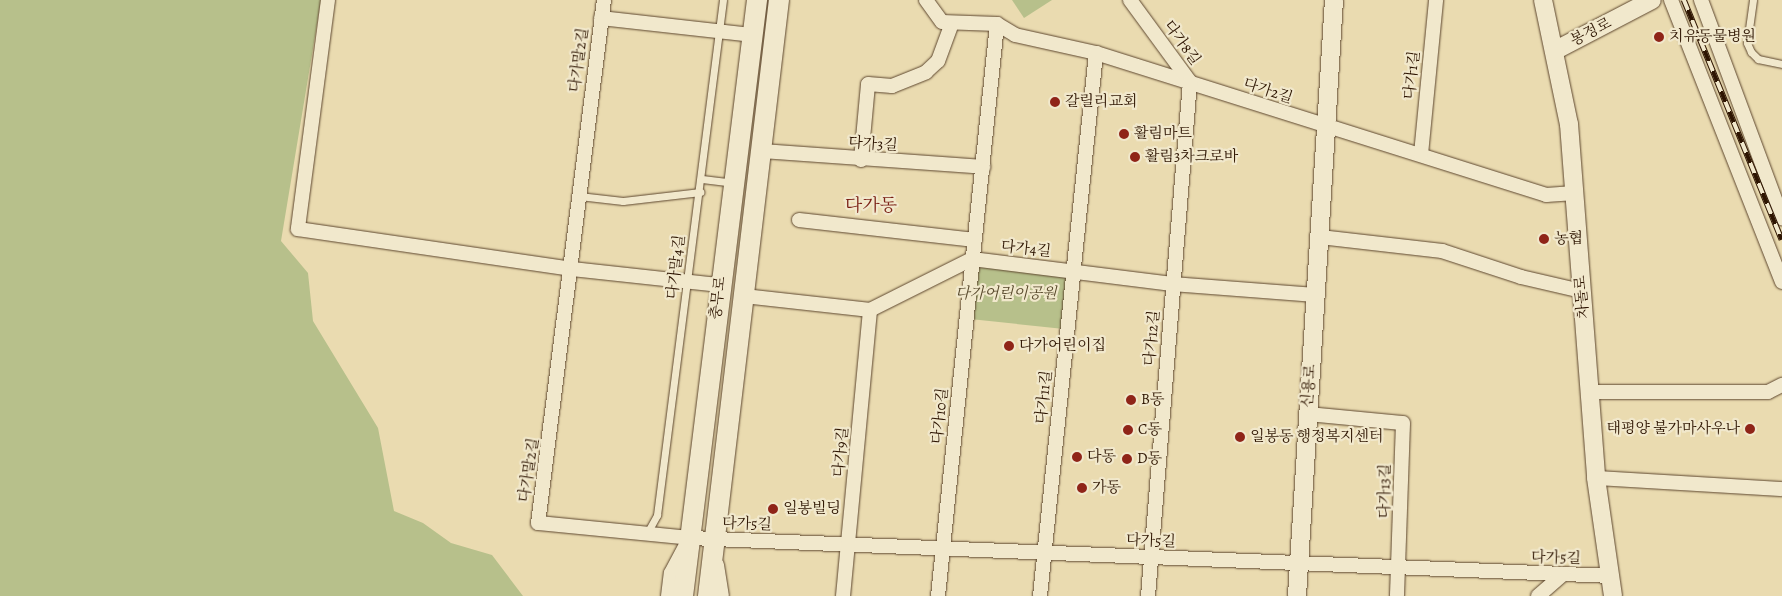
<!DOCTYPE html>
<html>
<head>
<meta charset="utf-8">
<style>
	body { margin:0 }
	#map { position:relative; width:1782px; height:596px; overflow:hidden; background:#eadbb0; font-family:Alegreya,"Noto Serif KR",serif }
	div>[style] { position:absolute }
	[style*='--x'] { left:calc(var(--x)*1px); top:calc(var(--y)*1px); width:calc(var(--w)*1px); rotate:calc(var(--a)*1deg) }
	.green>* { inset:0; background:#b7c08b }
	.roads { filter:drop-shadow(0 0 1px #5d462e) drop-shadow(0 0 1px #5d462e) }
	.service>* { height:7px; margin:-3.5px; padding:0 3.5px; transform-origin:3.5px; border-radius:3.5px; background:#f1e8cc }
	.minor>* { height:14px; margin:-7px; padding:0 7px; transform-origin:7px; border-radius:7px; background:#f1e8cc }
	.tertiary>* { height:18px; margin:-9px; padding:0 9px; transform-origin:9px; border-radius:9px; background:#f1e8cc }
	.secondary>* { height:20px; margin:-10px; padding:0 10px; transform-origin:10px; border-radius:10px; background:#f1e8cc }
	.rail>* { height:5.5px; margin-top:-2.75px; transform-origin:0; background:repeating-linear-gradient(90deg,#f1e8cc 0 11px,#2e1502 0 22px); box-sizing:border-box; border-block:1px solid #2e1502 }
	.dots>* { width:14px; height:14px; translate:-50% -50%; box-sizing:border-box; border:2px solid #f1e8cc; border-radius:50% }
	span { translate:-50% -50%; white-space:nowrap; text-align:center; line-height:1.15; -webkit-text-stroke:4.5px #f1e8cc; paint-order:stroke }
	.street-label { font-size:15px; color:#2e1502 }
	.poi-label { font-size:15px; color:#2e1502 }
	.left { translate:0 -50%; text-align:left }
	.right { translate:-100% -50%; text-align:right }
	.park-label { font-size:15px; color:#57482b; font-style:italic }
	.quarter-label { font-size:18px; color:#7a1f14 }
</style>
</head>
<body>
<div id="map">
	<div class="green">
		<div style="clip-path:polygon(0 0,321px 0,281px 241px,308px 273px,313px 321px,378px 428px,394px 511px,423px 523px,451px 543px,492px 555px,523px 596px,0 596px)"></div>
		<div style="clip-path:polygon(1012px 0,1052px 0,1024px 18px)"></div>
		<div style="clip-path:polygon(983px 263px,1062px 273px,1068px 281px,1064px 329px,970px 319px,974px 270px)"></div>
	</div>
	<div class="roads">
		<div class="service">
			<div style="--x:1753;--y:0;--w:43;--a:97.9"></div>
			<div style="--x:1747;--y:43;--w:10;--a:66"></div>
			<div style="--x:1751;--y:52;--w:10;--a:45"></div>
			<div style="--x:1758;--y:59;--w:25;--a:12"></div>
			<div style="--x:702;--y:179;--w:31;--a:7"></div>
			<div style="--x:579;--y:196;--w:44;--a:6.5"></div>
			<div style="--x:623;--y:201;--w:78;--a:-6.7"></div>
			<div style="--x:646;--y:535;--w:23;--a:-61"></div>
			<div style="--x:657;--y:515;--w:519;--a:-82.7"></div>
		</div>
		<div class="minor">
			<div style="--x:328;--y:0;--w:231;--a:97.5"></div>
			<div style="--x:298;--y:229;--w:277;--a:8.3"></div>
			<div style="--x:572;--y:269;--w:149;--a:6.2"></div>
			<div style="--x:604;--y:0;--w:527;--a:97.19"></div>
			<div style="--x:538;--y:523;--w:153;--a:5.6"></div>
			<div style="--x:690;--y:538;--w:922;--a:2.36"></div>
			<div style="--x:926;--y:0;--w:27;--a:54"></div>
			<div style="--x:942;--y:22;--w:55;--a:2.1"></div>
			<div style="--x:997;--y:24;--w:21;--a:31"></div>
			<div style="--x:1015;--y:35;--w:83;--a:12.5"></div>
			<div style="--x:1096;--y:53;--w:472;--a:17.5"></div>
			<div style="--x:1546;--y:195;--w:29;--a:-4"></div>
			<div style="--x:1130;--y:0;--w:102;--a:53.8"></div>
			<div style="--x:1190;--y:82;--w:516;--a:94.67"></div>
			<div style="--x:1671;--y:0;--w:303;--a:68.5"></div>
			<div style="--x:1701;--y:0;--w:233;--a:69.6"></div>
			<div style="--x:601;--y:18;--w:153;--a:6.4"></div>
			<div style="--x:762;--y:151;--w:222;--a:4.1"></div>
			<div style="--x:1421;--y:154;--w:155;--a:-84.4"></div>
			<div style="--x:861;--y:160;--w:76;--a:-84.7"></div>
			<div style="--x:868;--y:84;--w:24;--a:5"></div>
			<div style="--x:892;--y:86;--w:37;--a:-22"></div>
			<div style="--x:926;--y:72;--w:16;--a:-43"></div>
			<div style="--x:938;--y:61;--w:40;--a:-69.8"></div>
			<div style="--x:799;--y:220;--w:177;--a:6.5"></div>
			<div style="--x:1320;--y:237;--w:123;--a:6.5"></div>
			<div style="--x:1442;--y:251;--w:83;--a:18.2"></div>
			<div style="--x:1521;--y:277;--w:62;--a:13.1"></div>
			<div style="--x:744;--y:296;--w:127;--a:6.3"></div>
			<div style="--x:870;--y:310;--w:114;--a:-26.6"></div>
			<div style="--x:972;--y:259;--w:202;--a:7.1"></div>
			<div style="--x:1172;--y:284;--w:144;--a:4.4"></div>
			<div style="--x:1591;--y:392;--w:177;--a:0"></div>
			<div style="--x:1768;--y:392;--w:16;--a:-27"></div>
			<div style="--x:1307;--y:414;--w:96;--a:5.4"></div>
			<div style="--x:1403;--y:423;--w:173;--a:92"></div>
			<div style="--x:1596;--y:478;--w:186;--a:3.4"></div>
			<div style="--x:717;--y:565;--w:31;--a:81"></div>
			<div style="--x:668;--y:596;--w:23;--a:-83"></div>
			<div style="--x:671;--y:573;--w:30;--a:-62"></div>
			<div style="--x:843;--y:596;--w:287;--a:-84.6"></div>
			<div style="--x:938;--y:596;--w:575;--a:-84.11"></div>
			<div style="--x:1040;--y:596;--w:546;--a:-84.11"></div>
			<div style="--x:1538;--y:596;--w:33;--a:-41"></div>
		</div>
		<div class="tertiary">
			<div style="--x:1543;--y:0;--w:127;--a:78.2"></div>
			<div style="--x:1569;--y:124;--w:355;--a:85.6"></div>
			<div style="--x:1596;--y:478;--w:119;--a:81.8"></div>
			<div style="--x:1556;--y:50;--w:108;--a:-27.5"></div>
			<div style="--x:1297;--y:596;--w:597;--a:-86.45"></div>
		</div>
		<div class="secondary">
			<div style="--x:683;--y:596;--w:601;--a:-82.92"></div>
			<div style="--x:708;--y:596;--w:600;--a:-83.21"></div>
		</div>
	</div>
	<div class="rail">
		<div style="--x:1684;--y:0;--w:259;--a:67.8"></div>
	</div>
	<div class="dots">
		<div style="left:1659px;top:37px;background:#8f2418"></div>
		<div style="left:1055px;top:102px;background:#8f2418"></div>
		<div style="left:1124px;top:134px;background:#8f2418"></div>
		<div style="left:1135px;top:157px;background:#8f2418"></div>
		<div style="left:1544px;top:239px;background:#8f2418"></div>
		<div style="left:1009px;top:346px;background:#8f2418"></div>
		<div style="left:1131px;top:400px;background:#8f2418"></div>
		<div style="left:1750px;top:429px;background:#8f2418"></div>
		<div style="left:1128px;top:430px;background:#8f2418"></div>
		<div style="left:1240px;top:437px;background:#8f2418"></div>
		<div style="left:1077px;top:457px;background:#8f2418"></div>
		<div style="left:1127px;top:459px;background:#8f2418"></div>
		<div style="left:1082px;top:488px;background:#8f2418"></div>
		<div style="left:773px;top:509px;background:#8f2418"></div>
	</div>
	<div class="street-label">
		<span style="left:1591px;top:32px;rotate:-27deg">봉정로</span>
		<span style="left:1182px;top:43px;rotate:54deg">다가8길</span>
		<span style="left:579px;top:60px;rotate:-82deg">다가말2길</span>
		<span style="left:1412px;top:75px;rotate:-84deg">다가1길</span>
		<span style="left:1268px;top:91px;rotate:18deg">다가2길</span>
		<span style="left:873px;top:144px;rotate:4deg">다가3길</span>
		<span style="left:1026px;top:249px;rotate:6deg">다가4길</span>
		<span style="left:676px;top:267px;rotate:-83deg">다가말4길</span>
		<span style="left:1582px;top:297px;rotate:-95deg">차돌로</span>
		<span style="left:718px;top:298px;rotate:-83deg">충무로</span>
		<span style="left:1152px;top:338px;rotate:-85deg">다가12길</span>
		<span style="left:1309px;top:386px;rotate:-86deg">신용로</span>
		<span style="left:1044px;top:397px;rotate:-84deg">다가11길</span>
		<span style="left:940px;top:416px;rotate:-84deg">다가10길</span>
		<span style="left:841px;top:452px;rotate:-85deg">다가9길</span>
		<span style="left:529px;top:470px;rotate:-81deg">다가말2길</span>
		<span style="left:1385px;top:491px;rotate:-89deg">다가13길</span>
		<span style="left:747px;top:524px;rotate:2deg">다가5길</span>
		<span style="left:1151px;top:541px;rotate:2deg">다가5길</span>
		<span style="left:1556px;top:558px;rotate:2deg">다가5길</span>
	</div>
	<div class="poi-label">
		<span class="left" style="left:1669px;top:37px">치유동물병원</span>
		<span class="left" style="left:1065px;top:102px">갈릴리교회</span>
		<span class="left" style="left:1134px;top:134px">활림마트</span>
		<span class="left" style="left:1145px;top:157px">활림3차크로바</span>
		<span class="left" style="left:1554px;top:239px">농협</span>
		<span class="left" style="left:1019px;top:346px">다가어린이집</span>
		<span class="left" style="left:1141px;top:400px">B동</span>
		<span class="right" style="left:1740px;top:429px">태평양 불가마사우나</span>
		<span class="left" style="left:1138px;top:430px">C동</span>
		<span class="left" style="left:1250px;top:437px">일봉동 행정복지센터</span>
		<span class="left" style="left:1087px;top:457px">다동</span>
		<span class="left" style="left:1137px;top:459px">D동</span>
		<span class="left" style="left:1092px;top:488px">가동</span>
		<span class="left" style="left:783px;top:509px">일봉빌딩</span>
	</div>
	<div class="park-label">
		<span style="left:1006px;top:294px">다가어린이공원</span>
	</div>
	<div class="quarter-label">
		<span style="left:871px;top:205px">다가동</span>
	</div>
</div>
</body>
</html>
